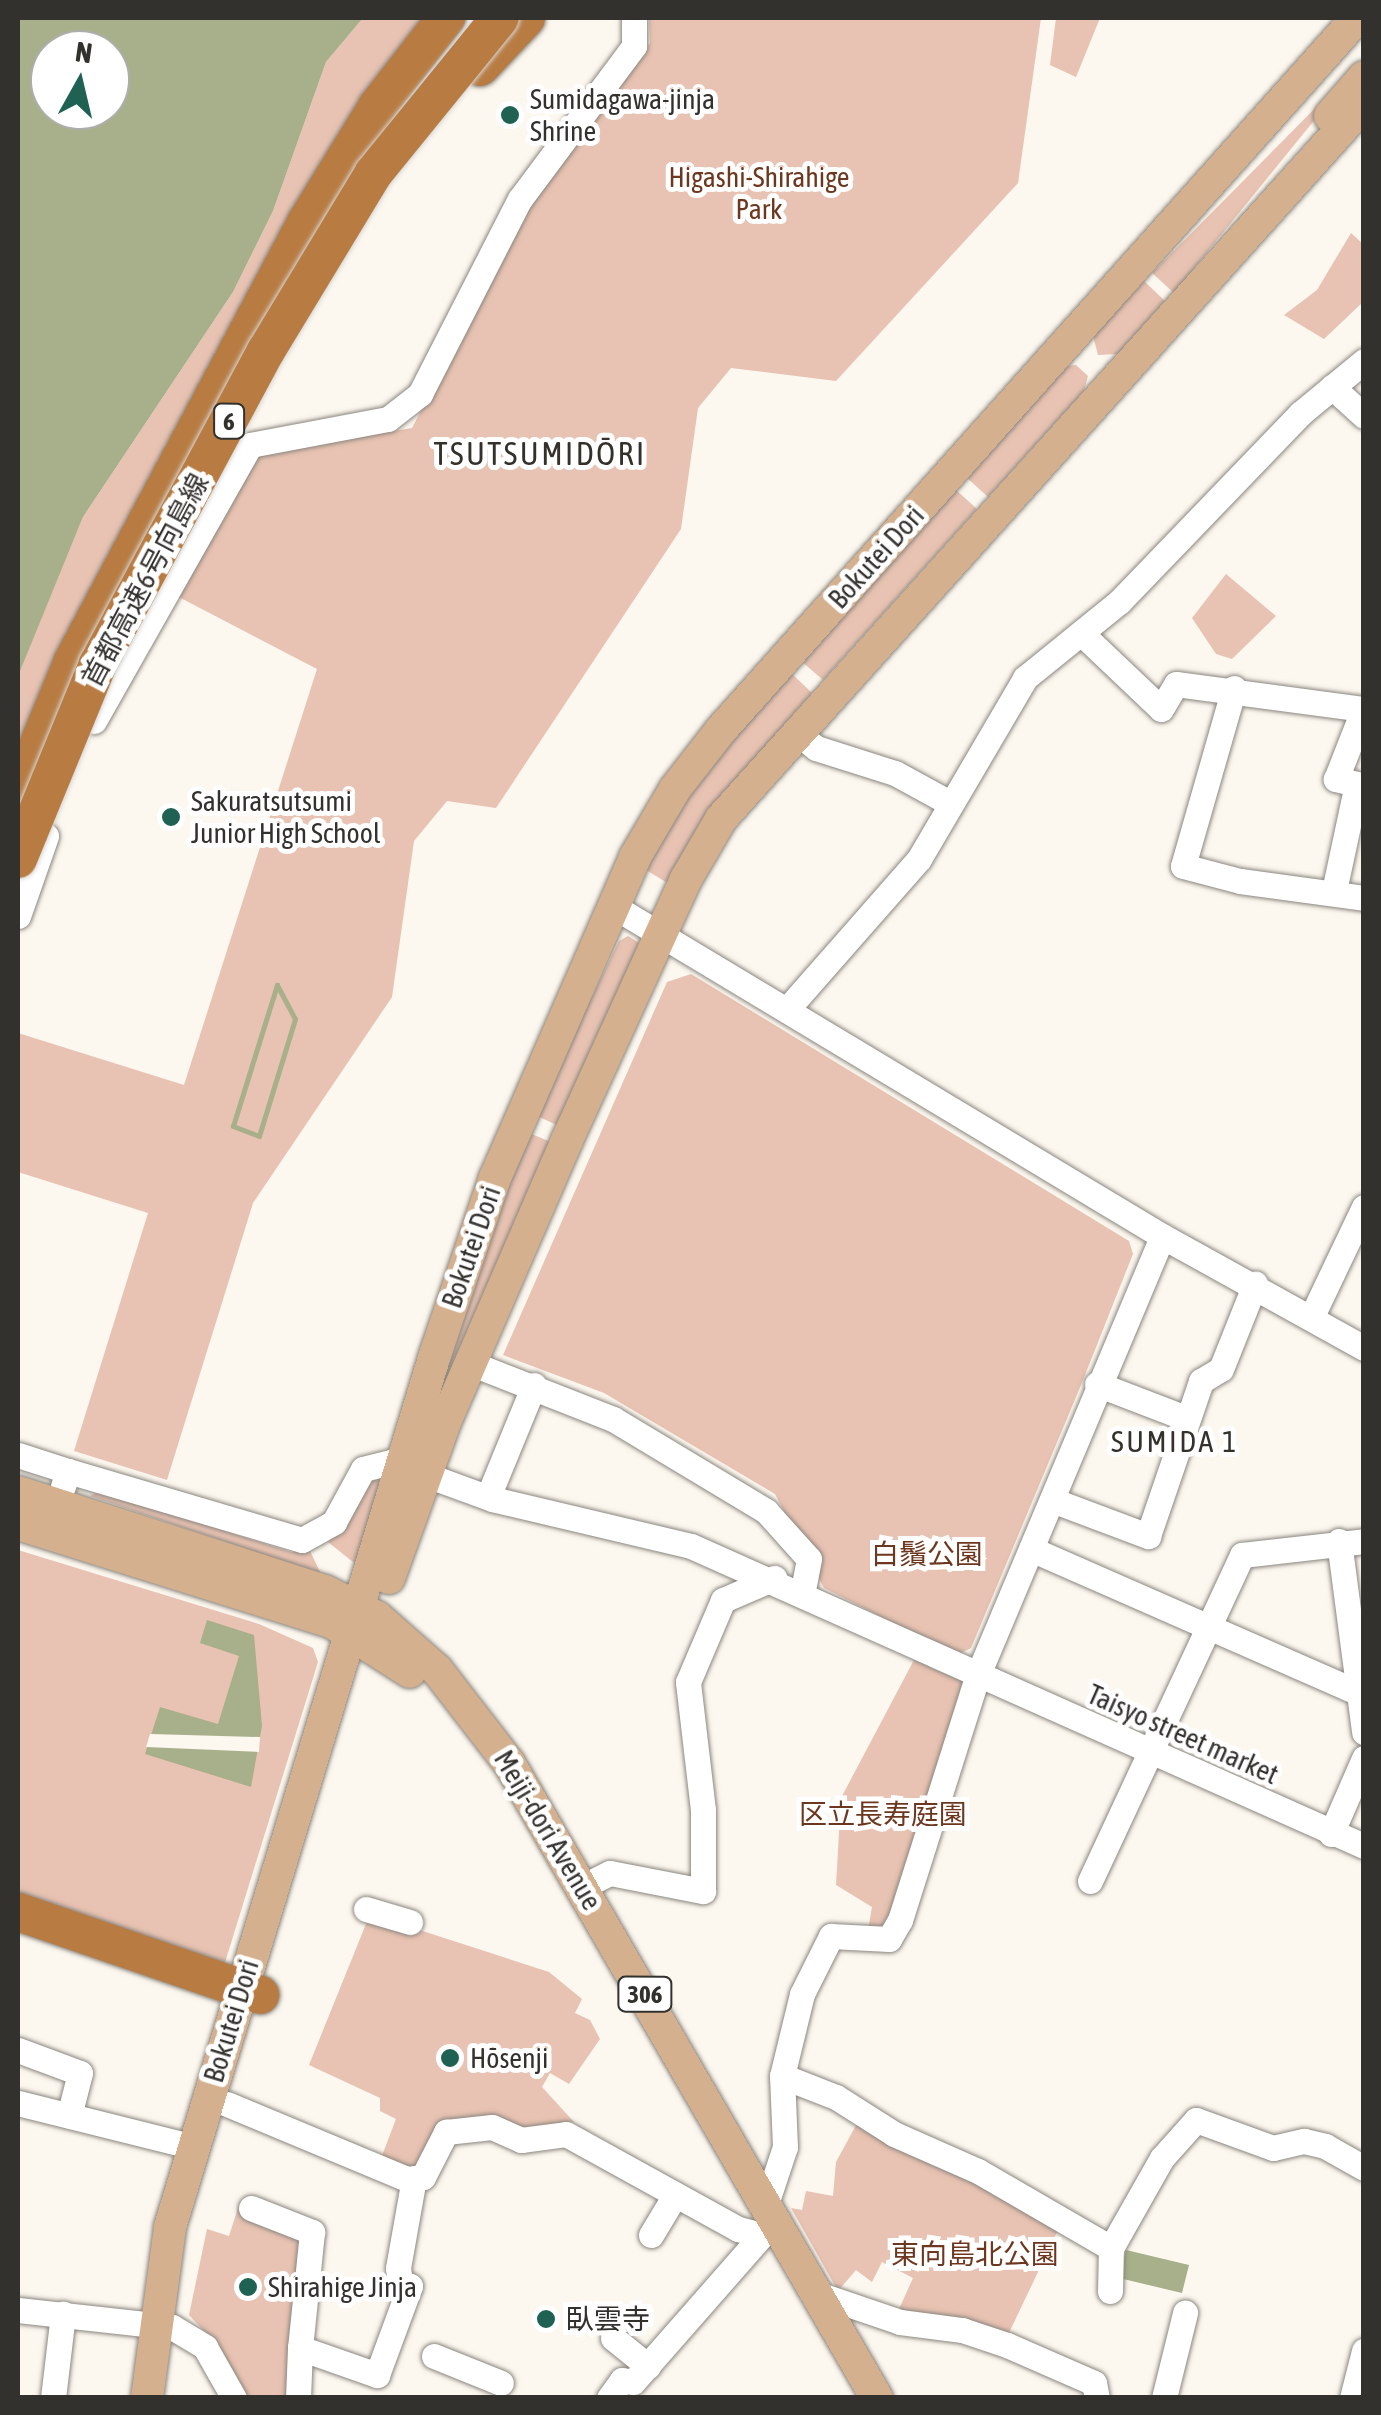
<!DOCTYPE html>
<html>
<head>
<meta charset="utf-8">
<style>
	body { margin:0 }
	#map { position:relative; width:1381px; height:2415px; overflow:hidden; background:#fcf7ef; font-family:"Asap Condensed","Noto Sans JP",sans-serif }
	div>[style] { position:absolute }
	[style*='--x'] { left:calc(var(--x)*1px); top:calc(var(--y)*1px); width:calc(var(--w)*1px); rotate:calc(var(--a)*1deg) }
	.green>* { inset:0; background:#e8c2b2 }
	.water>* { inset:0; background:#a7b08a }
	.pier>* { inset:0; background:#fcf7ef }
	.stream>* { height:5px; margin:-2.5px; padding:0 2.5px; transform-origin:2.5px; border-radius:2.5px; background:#a7b08a }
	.roads { filter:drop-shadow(0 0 2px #8a867f) drop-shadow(0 0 2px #8a867f) }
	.minor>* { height:25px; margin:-12.5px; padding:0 12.5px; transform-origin:12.5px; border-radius:12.5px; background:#fff }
	.major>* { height:32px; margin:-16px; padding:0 16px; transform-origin:16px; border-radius:16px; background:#d4b08e }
	.highway>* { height:38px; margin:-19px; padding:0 19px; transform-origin:19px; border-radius:19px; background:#b87c43 }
	.bridges { filter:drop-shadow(0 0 2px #d6d6d5) drop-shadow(0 0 2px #d6d6d5) }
	.highway-bridge>* { height:38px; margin:-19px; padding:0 19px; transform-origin:19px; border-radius:19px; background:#b87c43 }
	.dots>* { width:28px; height:28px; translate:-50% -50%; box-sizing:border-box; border:5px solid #fff; border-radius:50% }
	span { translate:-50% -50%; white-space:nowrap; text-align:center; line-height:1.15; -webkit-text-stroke:10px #fff; paint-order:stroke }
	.shield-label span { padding:2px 8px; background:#fff; border:2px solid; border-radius:8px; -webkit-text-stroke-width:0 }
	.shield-label { font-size:25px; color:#32312e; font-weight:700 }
	.poi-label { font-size:28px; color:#32312e }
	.left { translate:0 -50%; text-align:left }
	.park-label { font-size:28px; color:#6d371f }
	.street-label { font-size:28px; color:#32312e }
	.neighbourhood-label { font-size:30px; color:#34312b; letter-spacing:2.5px }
	.quarter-label { font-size:32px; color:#34312b; letter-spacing:2.5px }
	.frame { position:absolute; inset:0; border:20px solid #32312e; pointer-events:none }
	.north { position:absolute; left:30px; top:30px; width:100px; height:100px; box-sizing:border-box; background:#fff; border:2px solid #adadab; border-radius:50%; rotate:8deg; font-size:28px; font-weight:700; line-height:40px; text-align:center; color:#32312e }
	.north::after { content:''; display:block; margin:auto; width:35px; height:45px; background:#1f6253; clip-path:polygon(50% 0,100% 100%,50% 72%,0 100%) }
</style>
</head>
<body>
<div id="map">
	<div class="green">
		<div style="clip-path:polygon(363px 18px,459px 18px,379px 112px,18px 829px,18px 674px,83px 517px,233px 292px,273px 211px,326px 62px)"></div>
		<div style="clip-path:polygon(649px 18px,1041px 18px,1018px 183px,836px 381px,731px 368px,698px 408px,681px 529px,496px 808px,447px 801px,414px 841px,392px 997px,253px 1203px,167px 1480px,74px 1451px,148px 1213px,18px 1172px,18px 1033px,184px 1085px,317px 669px,173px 594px,255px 453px,412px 428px,527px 204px,650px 43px)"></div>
		<div style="clip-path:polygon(1056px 18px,1100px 18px,1076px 77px,1050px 65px)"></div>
		<div style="clip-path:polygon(1331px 92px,1334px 96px,1174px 293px,1152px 273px)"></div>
		<div style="clip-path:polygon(1351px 233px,1363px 244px,1363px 302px,1324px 339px,1284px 315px,1317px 290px)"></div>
		<div style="clip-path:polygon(1144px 281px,1165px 301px,1118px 354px,1098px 355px,1093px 336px)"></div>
		<div style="clip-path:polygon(1076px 365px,1088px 376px,1084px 391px,988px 497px,966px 477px,1067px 366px)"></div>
		<div style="clip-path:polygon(955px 489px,977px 509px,823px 680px,800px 660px)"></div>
		<div style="clip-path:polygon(1226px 574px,1276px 616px,1232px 659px,1216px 654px,1192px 618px)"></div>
		<div style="clip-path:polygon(790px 672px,812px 693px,724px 794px,669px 884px,643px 868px,690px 789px)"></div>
		<div style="clip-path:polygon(628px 936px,641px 944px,561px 1127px,535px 1115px,619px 941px)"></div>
		<div style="clip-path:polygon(691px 974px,1129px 1241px,1133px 1254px,1081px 1385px,971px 1648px,957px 1655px,824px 1588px,775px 1494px,604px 1393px,503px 1355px,667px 982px)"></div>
		<div style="clip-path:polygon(524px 1131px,551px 1142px,436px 1414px,429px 1412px)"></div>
		<div style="clip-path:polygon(374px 1479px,380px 1482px,358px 1566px,328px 1542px)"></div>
		<div style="clip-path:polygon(99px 1491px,291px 1552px,310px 1551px,321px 1574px,90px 1496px)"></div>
		<div style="clip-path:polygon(18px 1550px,259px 1624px,313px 1648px,318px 1662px,223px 1969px,18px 1897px)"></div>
		<div style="clip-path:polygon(914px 1660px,969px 1684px,893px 1924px,868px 1930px,872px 1907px,836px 1885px,841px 1798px)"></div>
		<div style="clip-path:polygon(370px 1914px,549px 1972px,582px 1999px,575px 2013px,590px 2020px,600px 2039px,569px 2084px,550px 2073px,542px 2087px,574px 2122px,524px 2129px,490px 2117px,405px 2173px,380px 2161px,396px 2119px,380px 2111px,380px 2098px,309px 2065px)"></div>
		<div style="clip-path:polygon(861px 2116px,1060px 2226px,1006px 2339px,896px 2316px,913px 2278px,882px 2262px,872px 2282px,856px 2270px,838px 2291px,791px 2208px,802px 2210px,806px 2191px,833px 2196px,836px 2162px)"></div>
		<div style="clip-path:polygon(239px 2205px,303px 2233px,292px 2397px,245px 2397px,218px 2346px,189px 2315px,207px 2229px,229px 2236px)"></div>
	</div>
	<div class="water">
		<div style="clip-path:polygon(evenodd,18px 18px,363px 18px,326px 62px,273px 211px,233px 292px,83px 517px,18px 676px,18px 18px,50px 50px,110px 50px,110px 110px,50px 110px,50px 50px)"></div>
		<div style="clip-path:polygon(207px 1620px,254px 1635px,262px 1726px,251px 1787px,145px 1754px,160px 1707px,218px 1724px,239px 1656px,200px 1643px)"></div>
		<div style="clip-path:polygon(1126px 2250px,1189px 2265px,1182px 2293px,1119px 2278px)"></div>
	</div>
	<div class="pier">
		<div style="clip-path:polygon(150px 1734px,260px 1737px,259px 1752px,146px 1747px)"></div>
	</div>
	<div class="stream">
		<div style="--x:277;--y:985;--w:38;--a:62"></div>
		<div style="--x:295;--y:1019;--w:122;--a:107.1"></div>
		<div style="--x:259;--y:1136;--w:28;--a:-159"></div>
		<div style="--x:233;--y:1126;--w:148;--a:-72.7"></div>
	</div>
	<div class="roads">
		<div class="minor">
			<div style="--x:1332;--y:387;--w:43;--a:42.2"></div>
			<div style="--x:1081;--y:633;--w:110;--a:43.5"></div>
			<div style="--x:1161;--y:709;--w:29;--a:-59"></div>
			<div style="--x:1176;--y:684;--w:190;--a:7.6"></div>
			<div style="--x:1234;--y:688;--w:185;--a:106"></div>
			<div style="--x:1183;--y:866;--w:59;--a:14.7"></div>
			<div style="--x:1240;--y:881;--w:125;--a:7.8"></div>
			<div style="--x:94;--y:721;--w:317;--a:-60.5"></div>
			<div style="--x:250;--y:445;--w:140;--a:-10.7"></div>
			<div style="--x:388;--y:419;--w:41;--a:-38"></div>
			<div style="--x:420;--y:394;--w:219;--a:-62.9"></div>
			<div style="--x:520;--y:199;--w:191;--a:-53.3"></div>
			<div style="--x:634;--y:46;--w:28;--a:-90"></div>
			<div style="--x:795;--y:731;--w:27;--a:39"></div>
			<div style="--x:816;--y:748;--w:83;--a:17.6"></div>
			<div style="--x:895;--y:773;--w:63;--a:28.6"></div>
			<div style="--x:1334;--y:891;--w:109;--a:-77.9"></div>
			<div style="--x:1357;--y:784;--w:22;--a:-167"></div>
			<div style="--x:1336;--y:779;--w:76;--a:-68.5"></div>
			<div style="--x:613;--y:906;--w:641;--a:31.01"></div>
			<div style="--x:1162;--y:1236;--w:231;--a:29"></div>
			<div style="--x:18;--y:916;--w:85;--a:-70.7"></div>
			<div style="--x:789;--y:1007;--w:197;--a:-48.7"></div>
			<div style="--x:919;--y:859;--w:210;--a:-59.6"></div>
			<div style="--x:1025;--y:678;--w:121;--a:-39"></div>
			<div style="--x:1119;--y:602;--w:262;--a:-46.1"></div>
			<div style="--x:1301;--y:413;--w:82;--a:-39.5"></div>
			<div style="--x:1311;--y:1318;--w:123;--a:-64.5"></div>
			<div style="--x:470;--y:1363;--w:154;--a:21.4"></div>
			<div style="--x:613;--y:1419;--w:179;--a:31"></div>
			<div style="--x:766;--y:1511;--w:64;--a:48.1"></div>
			<div style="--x:809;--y:1559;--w:33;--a:101"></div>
			<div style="--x:1097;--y:1384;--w:97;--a:21"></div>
			<div style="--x:18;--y:1455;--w:52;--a:17.7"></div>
			<div style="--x:68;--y:1471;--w:16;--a:108"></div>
			<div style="--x:68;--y:1471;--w:244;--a:16.4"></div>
			<div style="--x:302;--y:1540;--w:37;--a:-29"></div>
			<div style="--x:334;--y:1522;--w:60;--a:-61.3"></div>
			<div style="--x:363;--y:1469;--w:29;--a:-14"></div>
			<div style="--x:391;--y:1462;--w:108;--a:20.1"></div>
			<div style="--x:492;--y:1499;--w:204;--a:13.3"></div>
			<div style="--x:691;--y:1546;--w:737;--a:24.03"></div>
			<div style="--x:488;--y:1497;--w:121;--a:-67.7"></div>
			<div style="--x:1052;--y:1500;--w:103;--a:20.6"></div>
			<div style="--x:1148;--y:1536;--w:164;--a:-71.1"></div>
			<div style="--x:1201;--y:1381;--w:23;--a:-31"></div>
			<div style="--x:1221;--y:1369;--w:92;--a:-68.2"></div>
			<div style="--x:1339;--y:1541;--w:193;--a:82.5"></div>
			<div style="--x:1031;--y:1549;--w:364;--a:23.7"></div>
			<div style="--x:1331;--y:1834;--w:83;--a:-66.5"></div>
			<div style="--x:1090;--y:1881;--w:360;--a:-65"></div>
			<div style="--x:1242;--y:1555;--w:123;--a:-6.5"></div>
			<div style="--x:582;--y:1887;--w:31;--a:-27"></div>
			<div style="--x:610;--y:1873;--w:95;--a:11"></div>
			<div style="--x:703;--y:1891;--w:81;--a:-90"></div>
			<div style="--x:703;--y:1810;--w:129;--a:-96.7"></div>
			<div style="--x:688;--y:1682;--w:89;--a:-66.9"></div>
			<div style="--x:723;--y:1600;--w:56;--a:-23.3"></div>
			<div style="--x:366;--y:1909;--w:46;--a:16.5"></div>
			<div style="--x:18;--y:2050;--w:66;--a:20.4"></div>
			<div style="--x:80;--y:2073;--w:44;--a:104.3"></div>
			<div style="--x:782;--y:2076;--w:58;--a:21.3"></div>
			<div style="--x:836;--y:2097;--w:69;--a:32.5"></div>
			<div style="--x:894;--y:2134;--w:92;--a:23.8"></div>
			<div style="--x:978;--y:2171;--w:154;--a:30.1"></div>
			<div style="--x:18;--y:2103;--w:181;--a:14"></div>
			<div style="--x:227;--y:2104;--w:195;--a:22.6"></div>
			<div style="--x:407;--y:2179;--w:16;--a:-7"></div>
			<div style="--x:423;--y:2177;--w:51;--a:-62.9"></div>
			<div style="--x:446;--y:2132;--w:46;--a:-6.2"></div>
			<div style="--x:492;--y:2127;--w:32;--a:24"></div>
			<div style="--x:521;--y:2140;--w:45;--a:-7.6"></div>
			<div style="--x:566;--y:2134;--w:196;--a:28.9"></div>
			<div style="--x:738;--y:2229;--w:25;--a:14"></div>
			<div style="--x:766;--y:2204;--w:60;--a:-71.6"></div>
			<div style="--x:785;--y:2147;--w:71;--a:-92.4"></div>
			<div style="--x:782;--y:2076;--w:84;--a:-76.3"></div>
			<div style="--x:802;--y:1994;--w:65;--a:-63.4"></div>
			<div style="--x:831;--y:1936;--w:58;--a:3"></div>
			<div style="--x:889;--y:1939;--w:22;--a:-60"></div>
			<div style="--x:900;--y:1920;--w:255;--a:-72.4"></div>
			<div style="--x:977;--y:1677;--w:478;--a:-67.2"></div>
			<div style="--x:251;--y:2208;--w:66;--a:21.5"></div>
			<div style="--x:312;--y:2232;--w:117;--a:95.9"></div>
			<div style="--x:300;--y:2348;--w:82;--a:19.3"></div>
			<div style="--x:377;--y:2375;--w:95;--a:-69.7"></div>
			<div style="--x:410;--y:2286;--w:11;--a:-158"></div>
			<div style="--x:400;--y:2282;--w:14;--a:-98"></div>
			<div style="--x:398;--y:2268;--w:91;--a:-79.9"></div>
			<div style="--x:651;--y:2235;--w:47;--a:-59"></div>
			<div style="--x:1110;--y:2291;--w:43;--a:-88.7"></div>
			<div style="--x:1111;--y:2248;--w:103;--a:-60.5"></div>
			<div style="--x:1162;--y:2158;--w:51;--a:-48.2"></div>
			<div style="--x:1196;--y:2120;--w:82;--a:20"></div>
			<div style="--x:1273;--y:2148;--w:32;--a:-13"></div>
			<div style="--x:1304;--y:2141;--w:22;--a:13"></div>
			<div style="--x:1325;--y:2146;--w:45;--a:29.4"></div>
			<div style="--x:815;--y:2293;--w:90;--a:18.8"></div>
			<div style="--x:900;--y:2322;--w:63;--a:7.4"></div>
			<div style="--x:962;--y:2330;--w:47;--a:18.4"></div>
			<div style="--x:1007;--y:2345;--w:95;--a:23.6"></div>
			<div style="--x:1094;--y:2383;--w:15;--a:79"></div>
			<div style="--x:18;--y:2310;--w:155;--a:6.3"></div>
			<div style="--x:172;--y:2327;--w:39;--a:31"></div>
			<div style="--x:205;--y:2347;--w:59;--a:60.4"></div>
			<div style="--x:613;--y:2338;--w:45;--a:38.7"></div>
			<div style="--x:434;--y:2356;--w:72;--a:21.9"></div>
			<div style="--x:53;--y:2398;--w:85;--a:-83.2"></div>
			<div style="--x:298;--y:2398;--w:50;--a:-87.7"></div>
			<div style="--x:609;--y:2398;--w:22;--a:-54"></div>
			<div style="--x:622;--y:2380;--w:11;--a:10"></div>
			<div style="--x:633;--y:2382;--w:196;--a:-48.7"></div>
			<div style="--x:1164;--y:2398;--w:88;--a:-76.1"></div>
			<div style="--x:1352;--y:2398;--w:49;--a:-75.7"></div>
		</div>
		<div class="major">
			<div style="--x:1330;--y:116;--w:52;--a:-48.9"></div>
			<div style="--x:18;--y:1492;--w:323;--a:17.9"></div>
			<div style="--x:325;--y:1591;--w:58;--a:26.6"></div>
			<div style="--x:377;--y:1617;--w:80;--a:41.5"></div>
			<div style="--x:437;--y:1670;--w:118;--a:52.3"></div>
			<div style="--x:509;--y:1763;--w:734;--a:59.91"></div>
			<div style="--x:18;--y:1524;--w:330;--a:17.4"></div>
			<div style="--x:333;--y:1623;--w:91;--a:32.5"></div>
			<div style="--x:389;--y:1578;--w:168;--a:-70.2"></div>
			<div style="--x:446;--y:1420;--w:305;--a:-66.6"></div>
			<div style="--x:567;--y:1140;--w:287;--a:-65.5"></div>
			<div style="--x:686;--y:879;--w:69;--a:-59.7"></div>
			<div style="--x:721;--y:819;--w:962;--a:-48.03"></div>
			<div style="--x:147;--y:2398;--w:173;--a:-82.3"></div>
			<div style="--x:170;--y:2227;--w:911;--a:-73.1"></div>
			<div style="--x:435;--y:1355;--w:187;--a:-71.3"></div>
			<div style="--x:495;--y:1178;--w:350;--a:-66.4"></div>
			<div style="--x:635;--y:857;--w:79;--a:-59.5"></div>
			<div style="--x:675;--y:789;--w:75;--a:-52.1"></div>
			<div style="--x:721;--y:730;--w:955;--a:-48.23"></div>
		</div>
		<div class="highway">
			<div style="--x:480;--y:67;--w:67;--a:-46.8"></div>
			<div style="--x:18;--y:794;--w:144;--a:-67.5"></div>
			<div style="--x:73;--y:661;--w:498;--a:-62"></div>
			<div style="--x:307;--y:221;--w:134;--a:-58.4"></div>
			<div style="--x:377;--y:107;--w:113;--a:-52.2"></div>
			<div style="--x:18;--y:1912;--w:256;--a:18.9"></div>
		</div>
	</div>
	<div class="bridges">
		<div class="highway-bridge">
			<div style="--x:18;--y:859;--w:211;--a:-67.7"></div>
			<div style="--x:98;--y:664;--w:355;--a:-61.8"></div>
			<div style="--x:266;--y:351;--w:207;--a:-58.8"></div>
			<div style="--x:373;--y:174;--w:201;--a:-50.9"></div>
		</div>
	</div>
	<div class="dots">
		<div style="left:510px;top:115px;background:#1f6253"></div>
		<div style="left:171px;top:817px;background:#1f6253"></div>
		<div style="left:450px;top:2058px;background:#1f6253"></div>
		<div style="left:248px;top:2287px;background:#1f6253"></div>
		<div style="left:546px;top:2319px;background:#1f6253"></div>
	</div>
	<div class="shield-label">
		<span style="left:229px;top:421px">6</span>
		<span style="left:645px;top:1994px">306</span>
	</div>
	<div class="poi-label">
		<span class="left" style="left:530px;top:115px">Sumidagawa-jinja<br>Shrine</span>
		<span class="left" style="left:191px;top:817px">Sakuratsutsumi<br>Junior High School</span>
		<span class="left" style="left:470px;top:2058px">Hōsenji</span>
		<span class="left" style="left:268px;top:2287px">Shirahige Jinja</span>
		<span class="left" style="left:566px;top:2319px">臥雲寺</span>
	</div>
	<div class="park-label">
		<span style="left:759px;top:193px">Higashi-Shirahige<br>Park</span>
		<span style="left:927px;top:1554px">白鬚公園</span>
		<span style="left:883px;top:1814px">区立長寿庭園</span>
		<span style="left:975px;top:2254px">東向島北公園</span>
	</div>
	<div class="street-label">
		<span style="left:876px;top:557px;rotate:-48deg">Bokutei Dori</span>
		<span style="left:145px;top:580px;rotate:-62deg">首都高速6号向島線</span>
		<span style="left:471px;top:1247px;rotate:-71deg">Bokutei Dori</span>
		<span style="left:1183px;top:1734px;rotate:24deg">Taisyo street market</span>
		<span style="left:548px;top:1830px;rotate:59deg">Meiji-dori Avenue</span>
		<span style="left:231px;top:2021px;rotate:-73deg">Bokutei Dori</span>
	</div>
	<div class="neighbourhood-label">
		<span style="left:1175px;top:1441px">SUMIDA 1</span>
	</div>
	<div class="quarter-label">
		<span style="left:540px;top:454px">TSUTSUMIDŌRI</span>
	</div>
	<div class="frame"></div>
	<div class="north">N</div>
</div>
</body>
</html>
